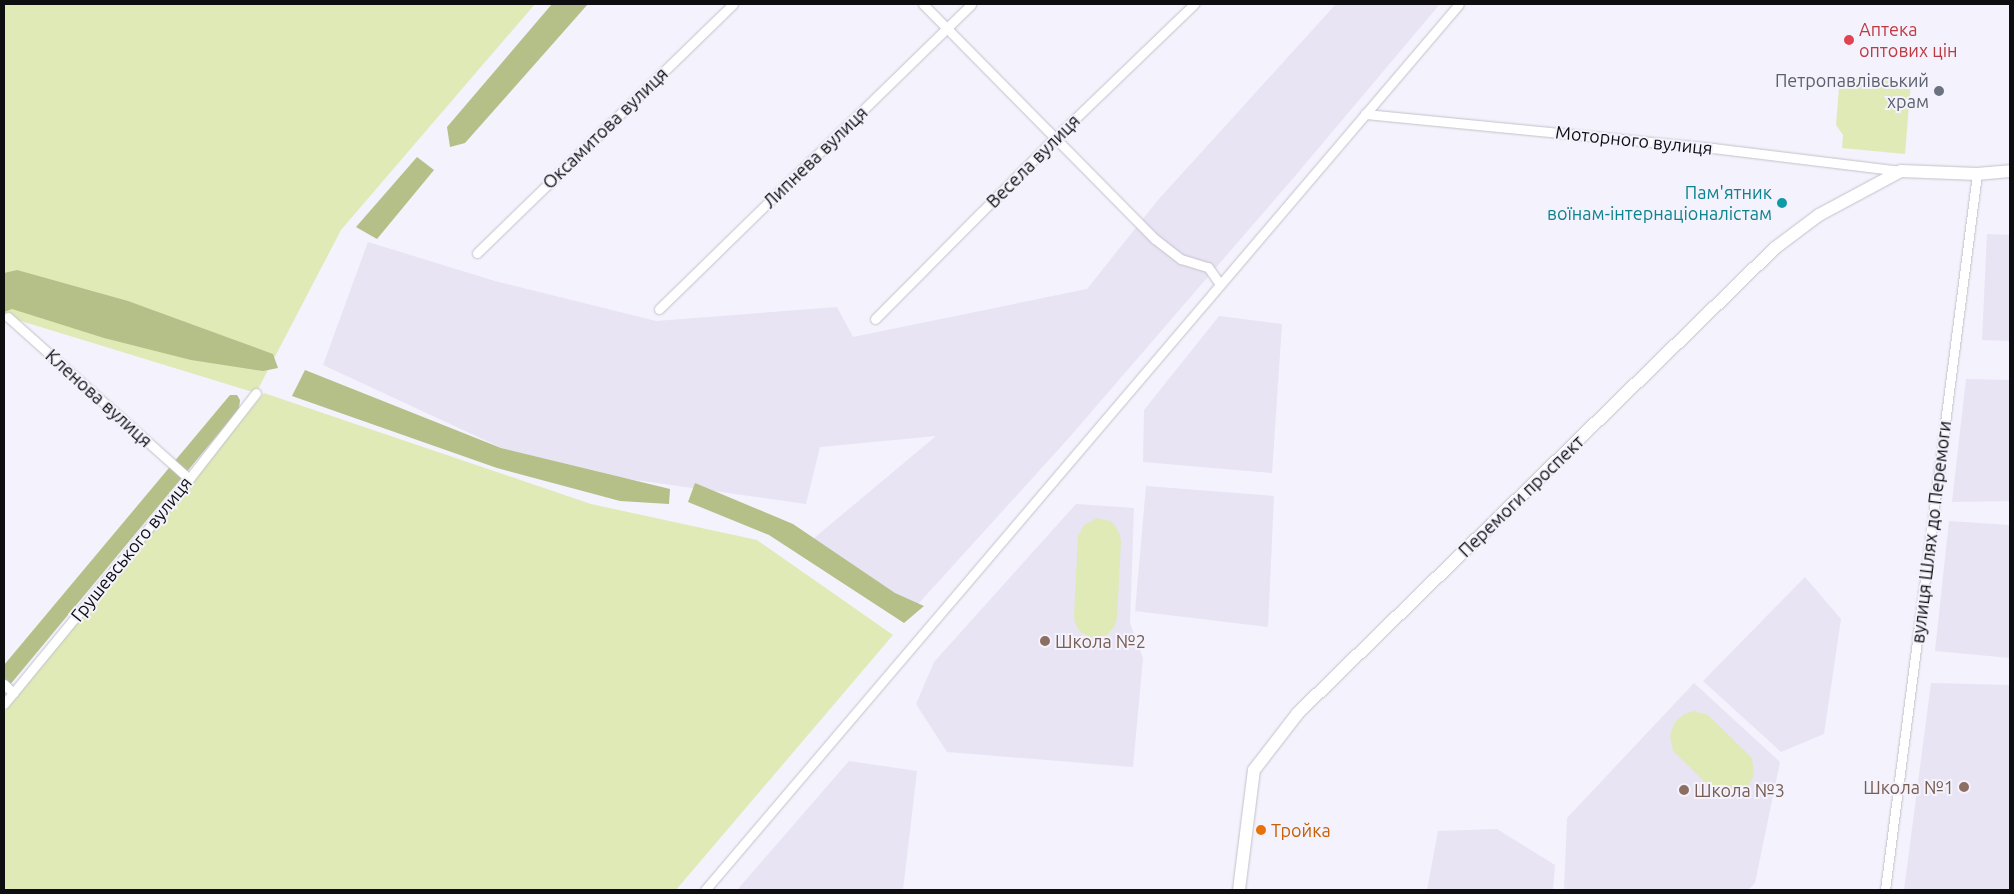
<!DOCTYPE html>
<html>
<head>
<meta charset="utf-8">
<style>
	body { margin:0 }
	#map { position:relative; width:2014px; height:894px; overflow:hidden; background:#f4f2fc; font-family:Ubuntu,sans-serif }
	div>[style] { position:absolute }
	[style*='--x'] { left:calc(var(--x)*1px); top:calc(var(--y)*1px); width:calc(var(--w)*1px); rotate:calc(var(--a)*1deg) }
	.built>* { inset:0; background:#e8e4f4 }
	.green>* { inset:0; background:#e0eab7 }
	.forest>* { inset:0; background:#b5bf88 }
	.roads { filter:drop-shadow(0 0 1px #c3c1ca) drop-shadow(0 0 1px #c3c1ca) }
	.street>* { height:9px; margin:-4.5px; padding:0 4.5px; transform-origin:4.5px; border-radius:4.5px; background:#fff }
	.secondary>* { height:12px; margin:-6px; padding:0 6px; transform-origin:6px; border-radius:6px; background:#fff }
	.dots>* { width:14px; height:14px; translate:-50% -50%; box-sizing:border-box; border:2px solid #f4f2fc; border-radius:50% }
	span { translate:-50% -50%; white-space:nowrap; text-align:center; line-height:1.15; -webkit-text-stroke:4px #f4f2fc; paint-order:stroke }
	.health-label { font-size:18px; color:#be3a42 }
	.left { translate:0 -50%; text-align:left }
	.worship-label { font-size:18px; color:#5b616d }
	.right { translate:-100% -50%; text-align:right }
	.street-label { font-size:18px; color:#0e0e11 }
	.culture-label { font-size:18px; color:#0d838f }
	.education-label { font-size:18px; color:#785e54 }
	.food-label { font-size:18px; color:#c56008 }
	.frame { position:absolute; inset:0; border:5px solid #0e0e11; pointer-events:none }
</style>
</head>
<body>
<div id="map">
	<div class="built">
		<div style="clip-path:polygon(1336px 4px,1440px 4px,1295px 176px,1067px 440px,909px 614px,813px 539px,936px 436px,820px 447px,806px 504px,543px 467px,323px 365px,368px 242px,495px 281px,656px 321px,837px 307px,853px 337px,1087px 289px,1158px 200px)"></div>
		<div style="clip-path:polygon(1987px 234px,2010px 235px,2010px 341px,1982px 340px)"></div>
		<div style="clip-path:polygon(1219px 316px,1282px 324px,1272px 473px,1143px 462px,1144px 410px)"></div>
		<div style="clip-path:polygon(1966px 379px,2010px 380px,2010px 501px,1952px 502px)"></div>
		<div style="clip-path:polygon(1146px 486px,1274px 496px,1268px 627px,1135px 611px)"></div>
		<div style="clip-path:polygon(1076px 504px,1134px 508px,1130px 623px,1143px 658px,1133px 767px,947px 752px,916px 704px,934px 662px)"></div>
		<div style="clip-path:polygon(1949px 521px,2010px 525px,2010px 658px,1935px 651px)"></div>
		<div style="clip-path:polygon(1805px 577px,1841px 619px,1824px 734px,1781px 752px,1703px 681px)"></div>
		<div style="clip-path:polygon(1694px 683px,1780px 762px,1755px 883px,1748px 890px,1564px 890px,1567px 818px)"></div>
		<div style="clip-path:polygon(1931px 683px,2010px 685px,2010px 890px,1904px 890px)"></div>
		<div style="clip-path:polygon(849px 761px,917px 771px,903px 890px,737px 890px)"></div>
		<div style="clip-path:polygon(1497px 829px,1555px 865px,1553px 890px,1427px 890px,1438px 831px)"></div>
	</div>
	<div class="green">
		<div style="clip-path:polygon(4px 4px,535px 4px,341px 230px,256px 393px,8px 317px,4px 319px)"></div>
		<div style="clip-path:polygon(1840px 76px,1911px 82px,1905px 154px,1842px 148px,1843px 135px,1836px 125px)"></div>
		<div style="clip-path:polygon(264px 393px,591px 504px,757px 540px,893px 635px,676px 890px,4px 890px,4px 713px)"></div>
		<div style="clip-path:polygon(1097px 518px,1110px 521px,1115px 525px,1120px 535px,1121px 542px,1117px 618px,1115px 626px,1107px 635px,1093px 638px,1080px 632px,1075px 623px,1074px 615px,1078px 536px,1084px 525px)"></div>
		<div style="clip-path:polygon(1693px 711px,1708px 715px,1752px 758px,1754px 776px,1748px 786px,1739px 793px,1723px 794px,1713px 790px,1673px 751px,1670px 735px,1675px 722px,1683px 715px)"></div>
	</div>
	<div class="forest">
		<div style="clip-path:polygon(552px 4px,588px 4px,465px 143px,450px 147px,447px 127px)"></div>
		<div style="clip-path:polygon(417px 157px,434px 170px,377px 239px,356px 227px)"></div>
		<div style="clip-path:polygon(17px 270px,128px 301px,273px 354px,278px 368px,263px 371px,191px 360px,104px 338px,12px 309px,4px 312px,4px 273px)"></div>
		<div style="clip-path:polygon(305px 370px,501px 448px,670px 489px,669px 504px,620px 501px,497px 468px,292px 396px)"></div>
		<div style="clip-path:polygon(230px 395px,237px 395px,240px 400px,239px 409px,4px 692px,4px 665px)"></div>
		<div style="clip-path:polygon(695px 483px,793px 524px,895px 593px,924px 606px,904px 623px,769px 535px,688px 502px)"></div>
	</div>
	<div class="roads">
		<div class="street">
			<div style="--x:923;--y:4;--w:330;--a:45.4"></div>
			<div style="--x:1155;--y:239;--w:33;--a:38"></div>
			<div style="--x:1181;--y:259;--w:28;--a:17"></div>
			<div style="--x:1208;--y:267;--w:19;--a:55"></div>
			<div style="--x:1365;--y:114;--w:350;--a:5.6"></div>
			<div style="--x:1713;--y:148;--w:189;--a:7"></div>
			<div style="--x:477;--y:253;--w:357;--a:-44.2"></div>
			<div style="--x:659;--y:309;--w:436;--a:-44.3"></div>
			<div style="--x:8;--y:317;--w:243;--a:41.8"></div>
			<div style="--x:875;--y:319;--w:257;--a:-45.2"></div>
			<div style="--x:1056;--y:137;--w:192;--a:-43.9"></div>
			<div style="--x:4;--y:684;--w:13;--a:45"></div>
			<div style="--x:4;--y:704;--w:291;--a:-50.6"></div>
			<div style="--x:189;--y:479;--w:109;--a:-52.1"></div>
			<div style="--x:705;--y:890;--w:1163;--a:-49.6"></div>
			<div style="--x:1885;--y:890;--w:722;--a:-82.68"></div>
		</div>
		<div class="secondary">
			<div style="--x:1239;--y:890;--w:121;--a:-82.9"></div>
			<div style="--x:1254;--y:770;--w:72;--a:-52.3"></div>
			<div style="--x:1298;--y:713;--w:666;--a:-44.27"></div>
			<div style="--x:1775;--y:248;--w:55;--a:-36.9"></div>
			<div style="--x:1819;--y:215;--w:93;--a:-28.2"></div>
			<div style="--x:1901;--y:171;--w:76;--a:2.3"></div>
			<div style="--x:1977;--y:174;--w:33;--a:-5"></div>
		</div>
	</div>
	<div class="dots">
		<div style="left:1849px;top:40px;background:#e0444e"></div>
		<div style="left:1939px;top:91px;background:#6b7280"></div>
		<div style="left:1782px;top:203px;background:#0f9aa8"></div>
		<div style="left:1045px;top:641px;background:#8d6e63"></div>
		<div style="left:1964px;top:787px;background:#8d6e63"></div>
		<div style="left:1684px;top:790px;background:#8d6e63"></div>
		<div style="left:1261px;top:830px;background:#e8710a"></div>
	</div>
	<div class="health-label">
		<span class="left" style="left:1859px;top:40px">Аптека<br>оптових цін</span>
	</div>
	<div class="worship-label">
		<span class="right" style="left:1929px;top:91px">Петропавлівський<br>храм</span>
	</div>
	<div class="street-label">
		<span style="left:605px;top:128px;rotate:-44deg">Оксамитова вулиця</span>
		<span style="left:1634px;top:140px;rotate:6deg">Моторного вулиця</span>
		<span style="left:815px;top:157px;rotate:-44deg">Липнева вулиця</span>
		<span style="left:1033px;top:161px;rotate:-45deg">Весела вулиця</span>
		<span style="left:99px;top:398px;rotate:42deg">Кленова вулиця</span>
		<span style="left:1521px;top:496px;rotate:-44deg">Перемоги проспект</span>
		<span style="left:1931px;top:532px;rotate:-83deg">вулиця Шлях до Перемоги</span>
		<span style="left:131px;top:549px;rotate:-51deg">Грушевського вулиця</span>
	</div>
	<div class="culture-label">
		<span class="right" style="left:1772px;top:203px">Пам'ятник<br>воїнам-інтернаціоналістам</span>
	</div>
	<div class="education-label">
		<span class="left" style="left:1055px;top:641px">Школа №2</span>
		<span class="right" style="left:1954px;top:787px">Школа №1</span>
		<span class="left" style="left:1694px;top:790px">Школа №3</span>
	</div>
	<div class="food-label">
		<span class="left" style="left:1271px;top:830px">Тройка</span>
	</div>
	<div class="frame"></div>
</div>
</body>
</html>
